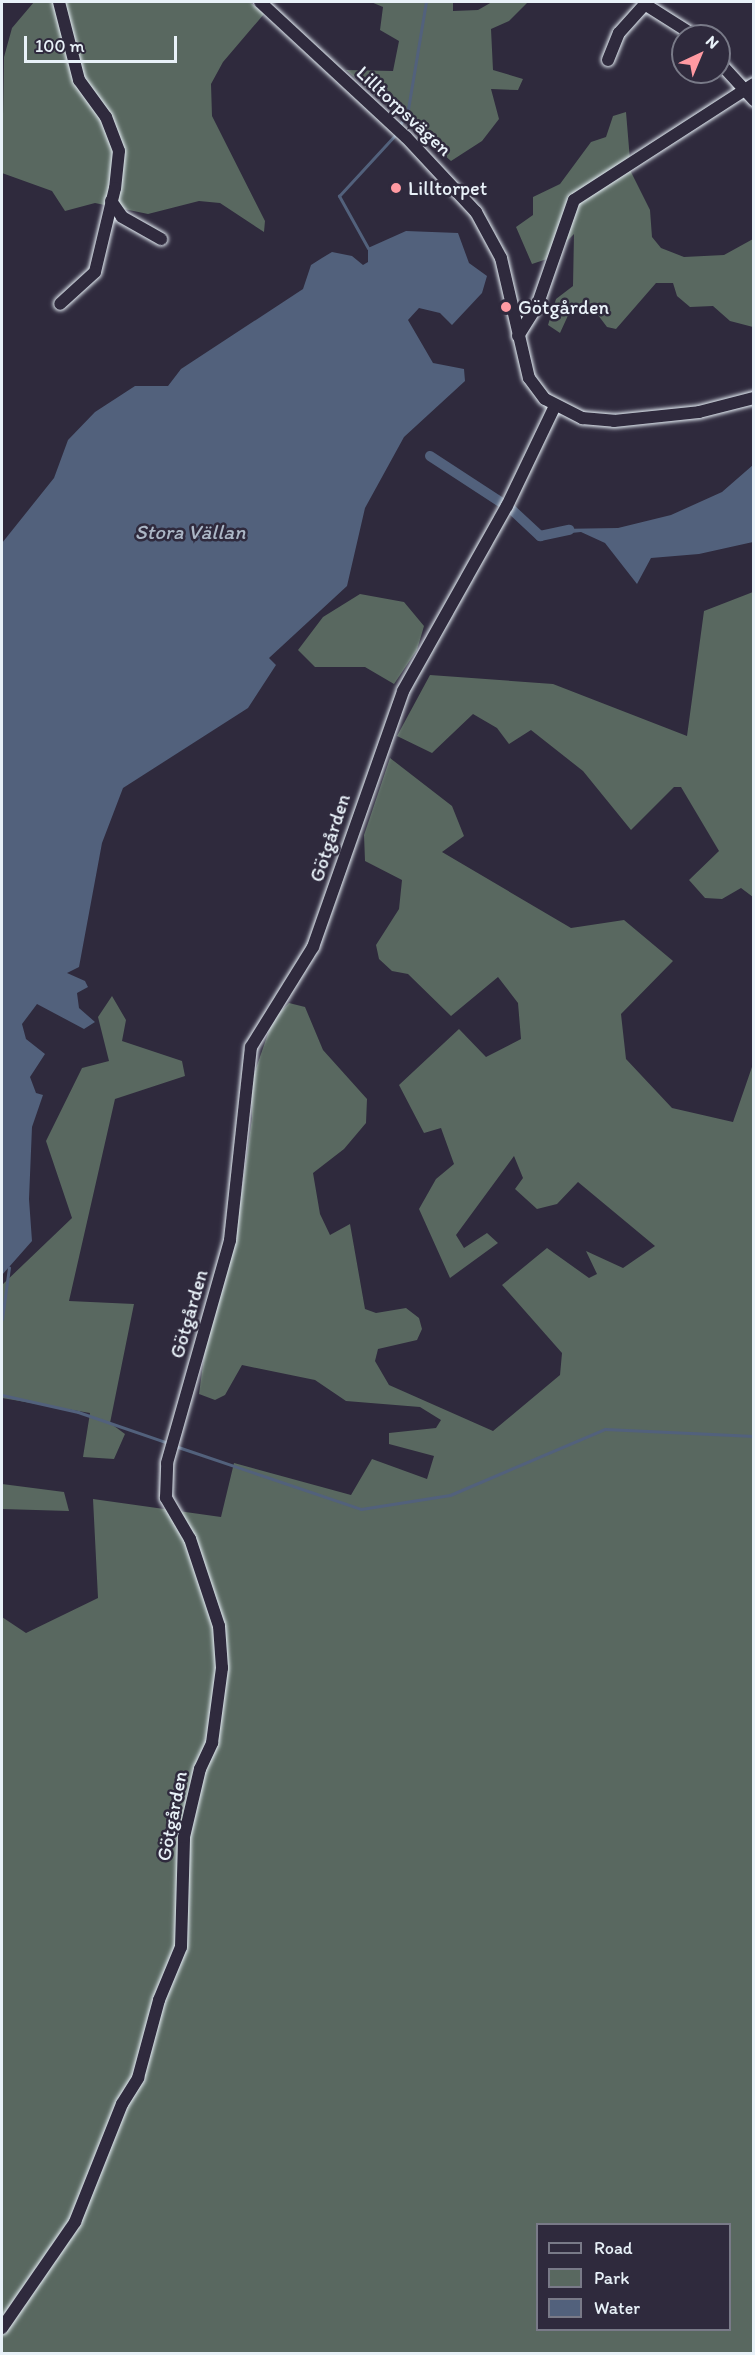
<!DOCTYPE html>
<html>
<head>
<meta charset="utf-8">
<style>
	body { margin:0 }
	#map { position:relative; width:755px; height:2355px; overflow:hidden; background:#2f2a3d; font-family:Itim,sans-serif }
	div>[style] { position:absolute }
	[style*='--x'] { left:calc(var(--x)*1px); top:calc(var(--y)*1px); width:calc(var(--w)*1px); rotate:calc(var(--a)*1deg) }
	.green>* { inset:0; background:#596860 }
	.water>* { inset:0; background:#52617c }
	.stream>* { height:3px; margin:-1.5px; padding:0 1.5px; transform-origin:1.5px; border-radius:1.5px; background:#52617c }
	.canal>* { height:10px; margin:-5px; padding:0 5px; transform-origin:5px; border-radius:5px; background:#52617c }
	.roads { filter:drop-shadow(0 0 2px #e8f1f8) drop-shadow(0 0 2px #e8f1f8) }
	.minor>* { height:12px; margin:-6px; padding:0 6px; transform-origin:6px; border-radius:6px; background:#2f2a3d }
	.dots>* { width:16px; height:16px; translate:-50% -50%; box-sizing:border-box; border:3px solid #2f2a3d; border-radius:50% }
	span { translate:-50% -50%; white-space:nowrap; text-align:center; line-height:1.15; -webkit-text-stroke:5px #2f2a3d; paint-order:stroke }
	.street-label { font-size:20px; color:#e8f1f8 }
	.poi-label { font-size:20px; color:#e8f1f8 }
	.left { translate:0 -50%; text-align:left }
	.water-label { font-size:21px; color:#acb7c6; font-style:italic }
	.frame { position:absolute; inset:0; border:3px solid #e8f1f8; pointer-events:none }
	.legend { position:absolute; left:536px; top:2223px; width:195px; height:108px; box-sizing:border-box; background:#2f2a3d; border:2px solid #797a88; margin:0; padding:8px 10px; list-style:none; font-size:18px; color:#e8f1f8 }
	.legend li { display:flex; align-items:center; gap:12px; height:30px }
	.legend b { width:30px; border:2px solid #797a88 }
	.north { position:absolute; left:671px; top:24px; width:60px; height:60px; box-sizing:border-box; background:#2f2a3d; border:2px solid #797a88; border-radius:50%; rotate:44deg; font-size:16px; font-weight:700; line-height:24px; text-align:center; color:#e8f1f8 }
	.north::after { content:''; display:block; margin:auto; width:21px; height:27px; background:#ff9aa2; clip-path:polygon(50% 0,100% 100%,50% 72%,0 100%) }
	.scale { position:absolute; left:24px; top:36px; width:153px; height:27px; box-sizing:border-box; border:3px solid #e8f1f8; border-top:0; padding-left:8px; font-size:18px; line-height:21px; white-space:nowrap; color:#e8f1f8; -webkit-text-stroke:4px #2f2a3d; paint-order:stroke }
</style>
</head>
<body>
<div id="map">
	<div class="green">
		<div style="clip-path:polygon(34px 2px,250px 2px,264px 14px,223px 62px,211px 84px,212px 116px,265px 221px,264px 232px,220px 203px,199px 201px,148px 214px,95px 203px,65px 211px,52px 191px,2px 173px,4px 57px,12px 28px)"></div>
		<div style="clip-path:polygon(371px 2px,453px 2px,453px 11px,478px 10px,492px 2px,528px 2px,509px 21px,491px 29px,493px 70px,523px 79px,518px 90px,491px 89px,499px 119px,482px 141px,451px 161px,346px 70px,393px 71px,399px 41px,380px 30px,383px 7px)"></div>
		<div style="clip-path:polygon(626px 112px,631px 172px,650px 210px,652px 237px,661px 248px,684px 257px,724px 255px,753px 239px,753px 327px,730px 321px,713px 306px,690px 307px,677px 296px,673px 283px,656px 283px,616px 329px,607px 327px,598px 315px,571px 309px,560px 333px,548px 325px,556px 299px,573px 286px,574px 234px,550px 258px,532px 264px,516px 227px,533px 215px,533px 197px,560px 184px,591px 142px,606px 137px,613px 116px)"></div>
		<div style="clip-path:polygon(753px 592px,753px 897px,741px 888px,722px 899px,705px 898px,689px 880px,719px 851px,681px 787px,674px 787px,631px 830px,583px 771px,531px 730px,509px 744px,497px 728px,473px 714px,432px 753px,397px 736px,430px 675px,553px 684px,687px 736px,704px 611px)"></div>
		<div style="clip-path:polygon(360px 594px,404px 602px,424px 626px,417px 650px,394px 684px,365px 667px,315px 667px,298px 650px,323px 617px)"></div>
		<div style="clip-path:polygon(evenodd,390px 758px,452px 806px,464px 836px,442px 852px,571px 928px,624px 920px,673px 961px,621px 1014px,626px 1059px,672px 1108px,733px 1122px,753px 1064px,753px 2353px,2px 2353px,2px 1617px,26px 1633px,98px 1598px,93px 1499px,221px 1517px,234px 1463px,351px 1495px,372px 1459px,427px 1479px,434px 1456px,389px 1444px,389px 1433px,436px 1428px,441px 1420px,420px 1407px,346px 1401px,315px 1380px,242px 1365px,225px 1395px,215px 1400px,199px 1394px,205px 1349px,237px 1226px,252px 1118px,251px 1083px,273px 1019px,289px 1003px,305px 1007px,323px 1050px,367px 1099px,366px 1123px,344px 1149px,313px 1173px,320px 1214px,330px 1235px,350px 1224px,365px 1309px,376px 1313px,406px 1308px,419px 1318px,422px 1329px,417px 1340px,378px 1349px,375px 1361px,389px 1385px,493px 1431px,560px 1375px,562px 1353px,502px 1285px,547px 1248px,589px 1278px,597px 1274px,586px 1251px,623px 1268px,655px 1246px,578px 1182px,557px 1204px,537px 1209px,515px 1189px,523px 1178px,514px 1156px,456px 1235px,464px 1248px,487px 1233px,498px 1243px,450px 1278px,419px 1209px,436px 1179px,454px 1164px,441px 1128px,424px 1133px,399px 1085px,459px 1029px,486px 1057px,521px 1039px,518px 1003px,498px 977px,451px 1016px,408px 974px,392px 971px,379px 959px,376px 945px,399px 909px,402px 880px,365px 861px,364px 835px,390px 758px,538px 2224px,730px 2224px,730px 2330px,538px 2330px,538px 2224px)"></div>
		<div style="clip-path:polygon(112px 996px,126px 1020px,122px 1041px,182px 1061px,185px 1076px,115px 1099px,69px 1301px,134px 1304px,110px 1423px,125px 1434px,114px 1459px,83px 1457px,90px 1413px,2px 1398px,2px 1285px,72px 1218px,46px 1141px,82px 1068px,109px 1061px,98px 1017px)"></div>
		<div style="clip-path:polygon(2px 1484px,64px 1492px,69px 1511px,2px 1509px)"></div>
	</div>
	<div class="water">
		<div style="clip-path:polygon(406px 231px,458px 233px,469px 263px,487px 276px,482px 293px,452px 325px,440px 313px,419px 308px,408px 320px,433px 363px,464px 369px,465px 381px,404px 437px,365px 508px,347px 586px,269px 658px,276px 665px,248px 708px,123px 788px,102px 843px,79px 967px,67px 973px,85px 981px,88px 987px,77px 993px,79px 1008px,95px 1022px,84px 1029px,37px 1004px,22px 1024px,26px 1039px,45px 1054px,30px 1077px,36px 1093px,43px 1095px,32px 1127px,29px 1199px,32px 1241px,2px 1275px,2px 543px,54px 478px,68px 440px,95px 412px,135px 386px,168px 386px,181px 369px,303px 289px,311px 265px,322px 258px,332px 252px,352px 256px,363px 265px,368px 262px,368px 248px)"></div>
		<div style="clip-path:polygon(753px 465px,753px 542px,699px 554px,651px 558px,637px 584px,605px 543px,581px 532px,561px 534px,557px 529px,618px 528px,671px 515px,722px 492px)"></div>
	</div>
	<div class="stream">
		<div style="--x:400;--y:125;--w:18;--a:-63"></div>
		<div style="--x:408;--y:109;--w:109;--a:-80.5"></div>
		<div style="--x:368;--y:248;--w:60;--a:-119.1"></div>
		<div style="--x:339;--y:196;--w:84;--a:-47.4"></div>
		<div style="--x:2;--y:1319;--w:52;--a:-82.3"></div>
		<div style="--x:2;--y:1395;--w:78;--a:12.6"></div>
		<div style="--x:78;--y:1412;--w:95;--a:19"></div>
		<div style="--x:175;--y:1446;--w:196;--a:18.7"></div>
		<div style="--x:361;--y:1509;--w:90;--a:-8.9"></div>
		<div style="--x:450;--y:1495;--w:168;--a:-23.1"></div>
		<div style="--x:605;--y:1429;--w:149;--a:2.7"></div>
	</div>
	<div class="canal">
		<div style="--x:430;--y:456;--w:86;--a:33.1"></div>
		<div style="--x:511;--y:509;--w:40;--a:43"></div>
		<div style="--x:540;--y:536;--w:30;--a:-12"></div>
	</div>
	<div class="roads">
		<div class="minor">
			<div style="--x:59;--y:2;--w:81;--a:75.6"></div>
			<div style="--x:79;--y:80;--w:46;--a:53.9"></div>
			<div style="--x:106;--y:117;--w:36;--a:69"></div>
			<div style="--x:119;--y:151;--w:37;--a:96"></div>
			<div style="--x:115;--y:188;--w:86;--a:103.4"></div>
			<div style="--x:95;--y:272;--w:47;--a:137.6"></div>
			<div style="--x:260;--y:2;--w:199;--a:42.8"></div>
			<div style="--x:406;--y:137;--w:103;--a:47"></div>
			<div style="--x:476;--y:212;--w:52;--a:61.5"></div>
			<div style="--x:501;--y:258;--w:123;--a:76.9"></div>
			<div style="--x:529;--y:378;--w:26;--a:53"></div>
			<div style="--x:545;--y:399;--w:42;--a:27.2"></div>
			<div style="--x:582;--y:418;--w:32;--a:5"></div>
			<div style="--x:614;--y:421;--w:85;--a:-6"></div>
			<div style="--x:699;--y:412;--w:57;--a:-14.3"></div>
			<div style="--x:646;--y:5;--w:58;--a:32.3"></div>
			<div style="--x:608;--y:60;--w:29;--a:-68"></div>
			<div style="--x:619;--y:33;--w:42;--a:-47.9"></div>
			<div style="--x:719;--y:62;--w:52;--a:47.4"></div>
			<div style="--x:111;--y:201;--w:19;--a:55"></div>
			<div style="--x:122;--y:217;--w:45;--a:29.4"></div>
			<div style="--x:518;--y:336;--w:36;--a:-58"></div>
			<div style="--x:537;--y:306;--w:112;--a:-70.8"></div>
			<div style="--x:574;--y:200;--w:214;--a:-32.8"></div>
			<div style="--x:2;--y:2328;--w:129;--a:-55.4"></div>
			<div style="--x:75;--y:2222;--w:127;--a:-68.3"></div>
			<div style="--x:122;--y:2104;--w:31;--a:-58"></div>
			<div style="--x:138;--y:2078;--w:81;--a:-74.9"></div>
			<div style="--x:159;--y:2000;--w:57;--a:-67.5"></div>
			<div style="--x:181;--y:1947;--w:110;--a:-88.4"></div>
			<div style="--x:184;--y:1837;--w:70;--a:-76.8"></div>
			<div style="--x:200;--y:1769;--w:29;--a:-65"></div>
			<div style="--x:212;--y:1743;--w:76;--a:-82.4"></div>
			<div style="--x:222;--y:1668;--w:42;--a:-94.1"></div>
			<div style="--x:219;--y:1626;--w:92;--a:-108.4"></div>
			<div style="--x:190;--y:1539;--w:48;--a:-120.3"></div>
			<div style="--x:166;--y:1498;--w:35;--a:-88"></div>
			<div style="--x:167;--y:1463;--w:232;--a:-74.2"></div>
			<div style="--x:230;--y:1240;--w:194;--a:-83.8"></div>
			<div style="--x:251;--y:1047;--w:118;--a:-58.2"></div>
			<div style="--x:313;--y:947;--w:271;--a:-70.6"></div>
			<div style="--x:403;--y:691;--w:212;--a:-60.7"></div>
			<div style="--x:507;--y:506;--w:111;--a:-64.4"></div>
		</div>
	</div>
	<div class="dots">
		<div style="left:396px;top:188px;background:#ff9aa2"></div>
		<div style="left:506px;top:307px;background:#ff9aa2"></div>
	</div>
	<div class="street-label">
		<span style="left:404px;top:111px;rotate:43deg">Lilltorpsvägen</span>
		<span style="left:330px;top:838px;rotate:-72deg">Götgården</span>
		<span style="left:189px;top:1314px;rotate:-74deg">Götgården</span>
		<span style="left:172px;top:1816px;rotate:-79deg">Götgården</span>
	</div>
	<div class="poi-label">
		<span class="left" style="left:408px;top:188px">Lilltorpet</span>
		<span class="left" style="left:518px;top:307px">Götgården</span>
	</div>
	<div class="water-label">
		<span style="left:190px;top:532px">Stora Vällan</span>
	</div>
	<div class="frame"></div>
	<ul class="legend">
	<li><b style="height:8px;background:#2f2a3d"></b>Road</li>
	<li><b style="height:16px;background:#596860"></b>Park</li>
	<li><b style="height:16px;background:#52617c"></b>Water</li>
	</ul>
	<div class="north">N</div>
	<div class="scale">100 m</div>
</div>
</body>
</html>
